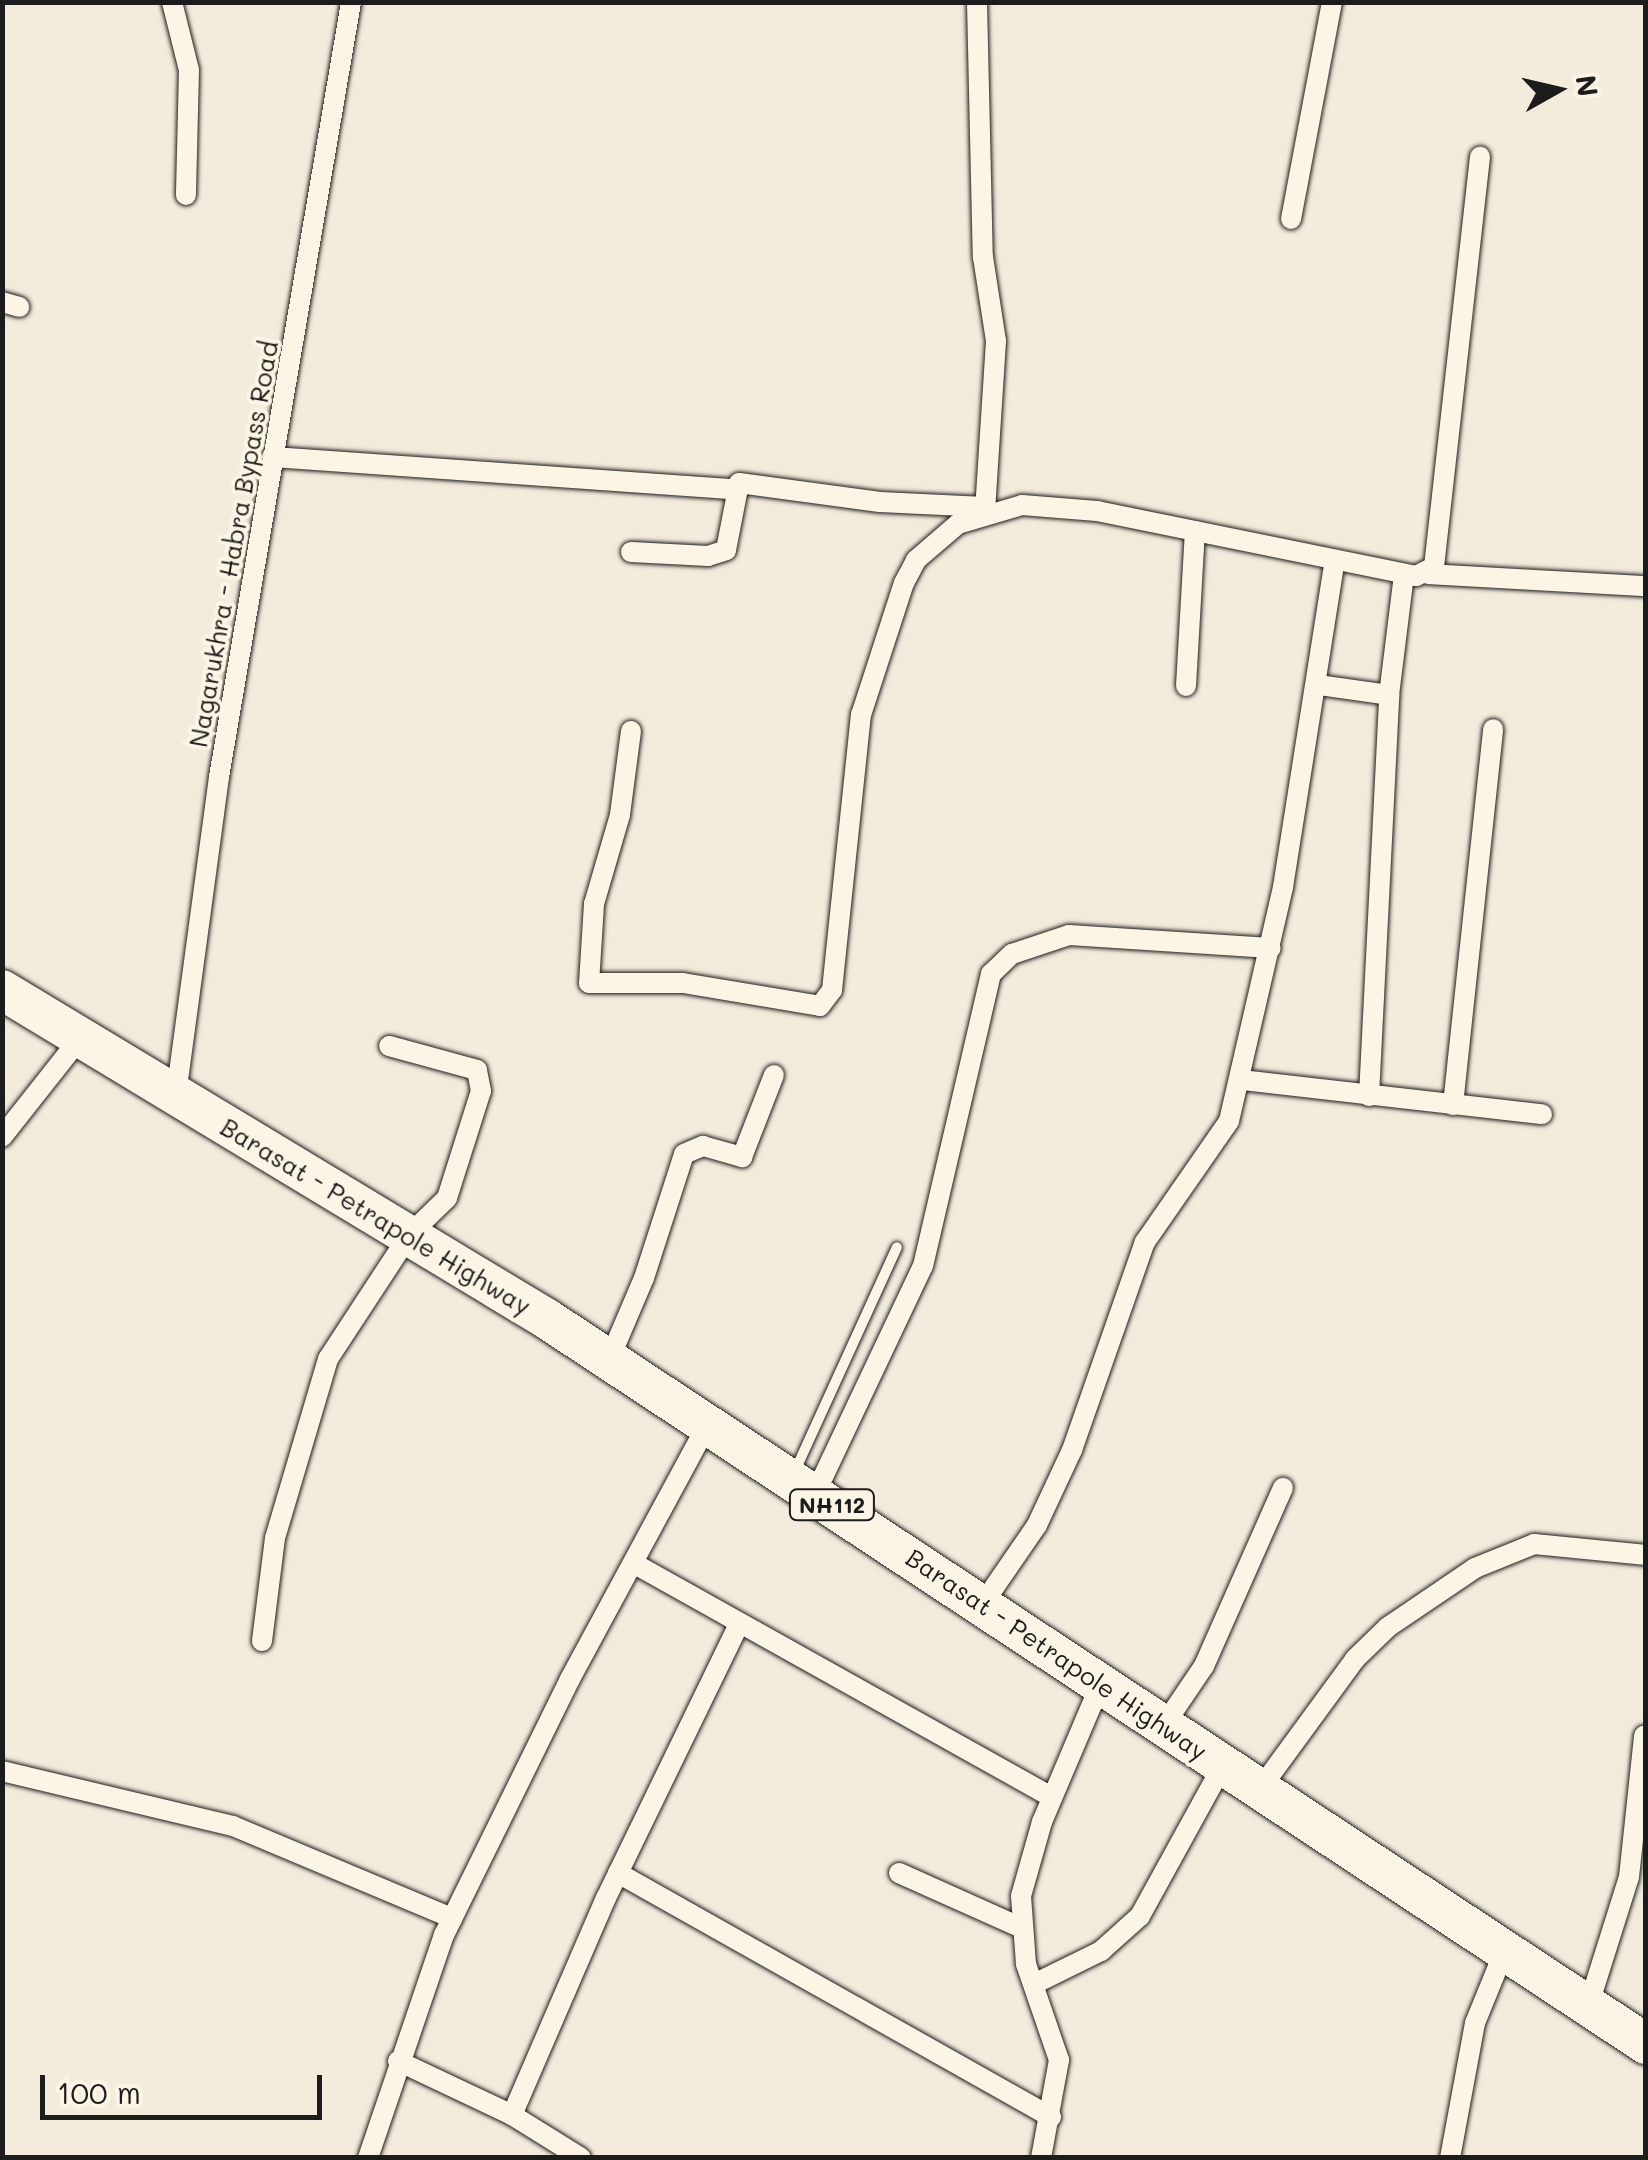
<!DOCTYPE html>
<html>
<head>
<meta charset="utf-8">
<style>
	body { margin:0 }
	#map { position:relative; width:1648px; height:2160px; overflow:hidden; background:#f3ecdd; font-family:Mali,sans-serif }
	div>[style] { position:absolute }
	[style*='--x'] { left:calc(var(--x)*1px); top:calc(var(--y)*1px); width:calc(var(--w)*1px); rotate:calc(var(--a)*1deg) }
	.roads { filter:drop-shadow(0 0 2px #1c1c1c) drop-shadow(0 0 2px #1c1c1c) }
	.lane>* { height:10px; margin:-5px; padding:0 5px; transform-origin:5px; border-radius:5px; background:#fcf5e5 }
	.street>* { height:20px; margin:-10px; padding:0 10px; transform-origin:10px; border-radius:10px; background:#fcf5e5 }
	.highway>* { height:40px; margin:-20px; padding:0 20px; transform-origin:20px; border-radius:20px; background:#fcf5e5 }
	span { translate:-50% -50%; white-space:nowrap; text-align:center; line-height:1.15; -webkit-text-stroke:8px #fcf5e5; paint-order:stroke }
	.shield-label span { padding:2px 8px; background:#fcf5e5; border:2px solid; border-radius:8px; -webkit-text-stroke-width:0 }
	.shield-label { font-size:22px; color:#1c1c1c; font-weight:700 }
	.street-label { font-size:25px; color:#1c1c1c }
	.frame { position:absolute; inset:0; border:5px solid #1c1c1c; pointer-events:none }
	.north { position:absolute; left:1508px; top:40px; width:100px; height:100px; -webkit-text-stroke:8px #fcf5e5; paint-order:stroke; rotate:82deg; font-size:28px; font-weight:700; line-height:40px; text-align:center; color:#1c1c1c }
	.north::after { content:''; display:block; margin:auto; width:35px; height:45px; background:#1c1c1c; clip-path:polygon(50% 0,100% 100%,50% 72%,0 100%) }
	.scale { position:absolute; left:40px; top:2075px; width:282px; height:45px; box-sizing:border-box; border:5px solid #1c1c1c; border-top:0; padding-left:12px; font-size:30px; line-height:35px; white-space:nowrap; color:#1c1c1c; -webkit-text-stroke:8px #fcf5e5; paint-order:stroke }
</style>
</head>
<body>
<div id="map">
	<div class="roads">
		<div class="lane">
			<div style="--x:794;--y:1473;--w:248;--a:-65.5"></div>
		</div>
		<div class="street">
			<div style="--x:172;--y:2;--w:70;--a:76"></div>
			<div style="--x:189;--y:70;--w:125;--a:91.4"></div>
			<div style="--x:977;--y:2;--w:255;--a:88.7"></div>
			<div style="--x:983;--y:257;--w:85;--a:81.2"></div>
			<div style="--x:996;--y:341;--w:171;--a:93.7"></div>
			<div style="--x:1291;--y:219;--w:221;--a:-79.3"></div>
			<div style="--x:2;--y:302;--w:18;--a:16"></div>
			<div style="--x:272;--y:457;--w:463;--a:4"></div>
			<div style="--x:631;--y:552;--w:77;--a:3"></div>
			<div style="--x:708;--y:556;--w:19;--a:-18"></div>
			<div style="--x:726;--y:550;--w:68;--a:-79"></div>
			<div style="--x:739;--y:483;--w:142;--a:7.7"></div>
			<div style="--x:880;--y:502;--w:105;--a:2.7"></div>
			<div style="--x:1428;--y:574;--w:218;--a:3.2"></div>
			<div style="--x:1319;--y:685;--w:71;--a:8.1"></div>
			<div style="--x:1186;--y:686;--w:155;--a:-86.7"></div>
			<div style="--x:631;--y:731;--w:85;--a:97.5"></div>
			<div style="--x:620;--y:815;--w:93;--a:106.3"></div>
			<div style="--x:594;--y:904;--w:79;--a:93.6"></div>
			<div style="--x:589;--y:983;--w:94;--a:0"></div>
			<div style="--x:683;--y:983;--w:139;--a:9.5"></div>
			<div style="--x:820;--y:1006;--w:20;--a:-53"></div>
			<div style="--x:832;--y:990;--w:277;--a:-84"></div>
			<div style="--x:861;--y:715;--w:139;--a:-72"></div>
			<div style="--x:904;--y:583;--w:26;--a:-62"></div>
			<div style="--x:916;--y:560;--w:55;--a:-40.6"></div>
			<div style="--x:958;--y:524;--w:67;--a:-16.5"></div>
			<div style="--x:1022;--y:505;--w:75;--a:4.6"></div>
			<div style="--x:1097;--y:511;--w:326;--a:11.5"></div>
			<div style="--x:1416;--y:576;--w:20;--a:-27"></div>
			<div style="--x:1434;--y:567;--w:413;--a:-83.6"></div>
			<div style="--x:1242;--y:1080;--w:302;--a:6.5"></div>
			<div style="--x:176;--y:1095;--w:321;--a:-82.3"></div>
			<div style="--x:219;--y:777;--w:786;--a:-80.33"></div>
			<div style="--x:1369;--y:1096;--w:401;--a:-87.1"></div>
			<div style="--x:1389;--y:695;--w:122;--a:-82.9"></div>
			<div style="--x:1453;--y:1105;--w:378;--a:-83.9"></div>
			<div style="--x:2;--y:1137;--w:127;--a:-51.7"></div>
			<div style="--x:609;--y:1360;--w:89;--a:-66.9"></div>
			<div style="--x:644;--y:1278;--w:130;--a:-72.1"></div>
			<div style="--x:684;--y:1154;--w:21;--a:-23"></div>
			<div style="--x:703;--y:1146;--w:41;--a:15.8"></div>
			<div style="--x:742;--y:1157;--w:88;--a:-68.7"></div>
			<div style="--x:815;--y:1494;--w:252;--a:-64.7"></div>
			<div style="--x:923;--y:1266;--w:300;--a:-76.9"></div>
			<div style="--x:991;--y:974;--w:29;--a:-44"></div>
			<div style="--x:1012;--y:954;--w:60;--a:-18.4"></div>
			<div style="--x:1069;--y:935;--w:202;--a:3.7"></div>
			<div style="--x:633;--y:1563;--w:480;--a:29.2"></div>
			<div style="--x:982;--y:1605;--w:97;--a:-55.5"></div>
			<div style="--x:1037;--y:1525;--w:83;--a:-65"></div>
			<div style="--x:1072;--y:1450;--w:220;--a:-70.7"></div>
			<div style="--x:1145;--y:1242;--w:147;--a:-55.2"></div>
			<div style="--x:1229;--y:1121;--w:240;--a:-77"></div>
			<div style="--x:1283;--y:887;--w:331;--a:-81"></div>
			<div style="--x:262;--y:1641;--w:104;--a:-82.8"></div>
			<div style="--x:275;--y:1538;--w:187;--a:-73.5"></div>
			<div style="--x:328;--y:1359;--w:148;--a:-56.8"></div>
			<div style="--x:409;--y:1235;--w:53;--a:-44.2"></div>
			<div style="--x:447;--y:1198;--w:112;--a:-72.4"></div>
			<div style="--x:481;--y:1091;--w:21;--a:-101"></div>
			<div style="--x:477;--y:1070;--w:91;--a:-164.7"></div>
			<div style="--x:1164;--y:1725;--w:71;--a:-55.9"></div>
			<div style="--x:1204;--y:1666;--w:195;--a:-66.1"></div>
			<div style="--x:2;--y:1771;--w:237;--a:13.4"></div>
			<div style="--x:233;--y:1826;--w:238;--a:22.8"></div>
			<div style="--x:1260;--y:1789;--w:161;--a:-53.8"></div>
			<div style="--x:1355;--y:1659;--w:46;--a:-44.1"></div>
			<div style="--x:1388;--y:1627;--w:105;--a:-34.1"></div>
			<div style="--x:1475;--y:1568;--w:64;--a:-22.1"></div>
			<div style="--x:1534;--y:1544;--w:113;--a:5.6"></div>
			<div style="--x:618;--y:1873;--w:497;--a:29.4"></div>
			<div style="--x:899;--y:1873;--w:133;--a:24.1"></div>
			<div style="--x:1034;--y:1984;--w:75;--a:-26.2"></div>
			<div style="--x:1101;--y:1951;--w:52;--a:-41.9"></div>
			<div style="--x:1140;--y:1916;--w:172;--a:-61.2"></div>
			<div style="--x:1588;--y:2007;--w:136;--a:-72.5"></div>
			<div style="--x:1629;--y:1877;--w:142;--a:-83.9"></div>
			<div style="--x:398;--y:2061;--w:126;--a:25.3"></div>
			<div style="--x:512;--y:2115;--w:81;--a:31.9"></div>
			<div style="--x:512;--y:2115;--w:236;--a:-66.6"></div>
			<div style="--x:606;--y:1898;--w:305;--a:-64.1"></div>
			<div style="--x:368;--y:2158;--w:236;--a:-71.2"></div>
			<div style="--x:444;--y:1935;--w:285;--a:-63.8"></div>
			<div style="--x:570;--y:1679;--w:288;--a:-61.6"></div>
			<div style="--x:1041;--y:2158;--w:100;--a:-79.6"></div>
			<div style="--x:1059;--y:2060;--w:102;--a:-109"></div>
			<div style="--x:1026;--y:1964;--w:68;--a:-94.2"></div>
			<div style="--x:1021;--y:1896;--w:77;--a:-74.2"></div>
			<div style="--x:1042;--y:1822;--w:151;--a:-67"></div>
			<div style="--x:1450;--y:2158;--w:137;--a:-79.5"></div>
			<div style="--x:1475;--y:2023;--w:77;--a:-67.8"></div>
		</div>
		<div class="highway">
			<div style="--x:2;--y:990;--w:637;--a:31.12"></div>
			<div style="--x:547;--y:1319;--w:1317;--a:33.41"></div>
		</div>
	</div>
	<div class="shield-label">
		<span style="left:832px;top:1505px">NH112</span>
	</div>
	<div class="street-label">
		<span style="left:233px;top:544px;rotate:-80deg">Nagarukhra - Habra Bypass Road</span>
		<span style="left:376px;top:1216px;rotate:31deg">Barasat - Petrapole Highway</span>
		<span style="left:1057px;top:1654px;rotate:34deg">Barasat - Petrapole Highway</span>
	</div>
	<div class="frame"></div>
	<div class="north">N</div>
	<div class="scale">100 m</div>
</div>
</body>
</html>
